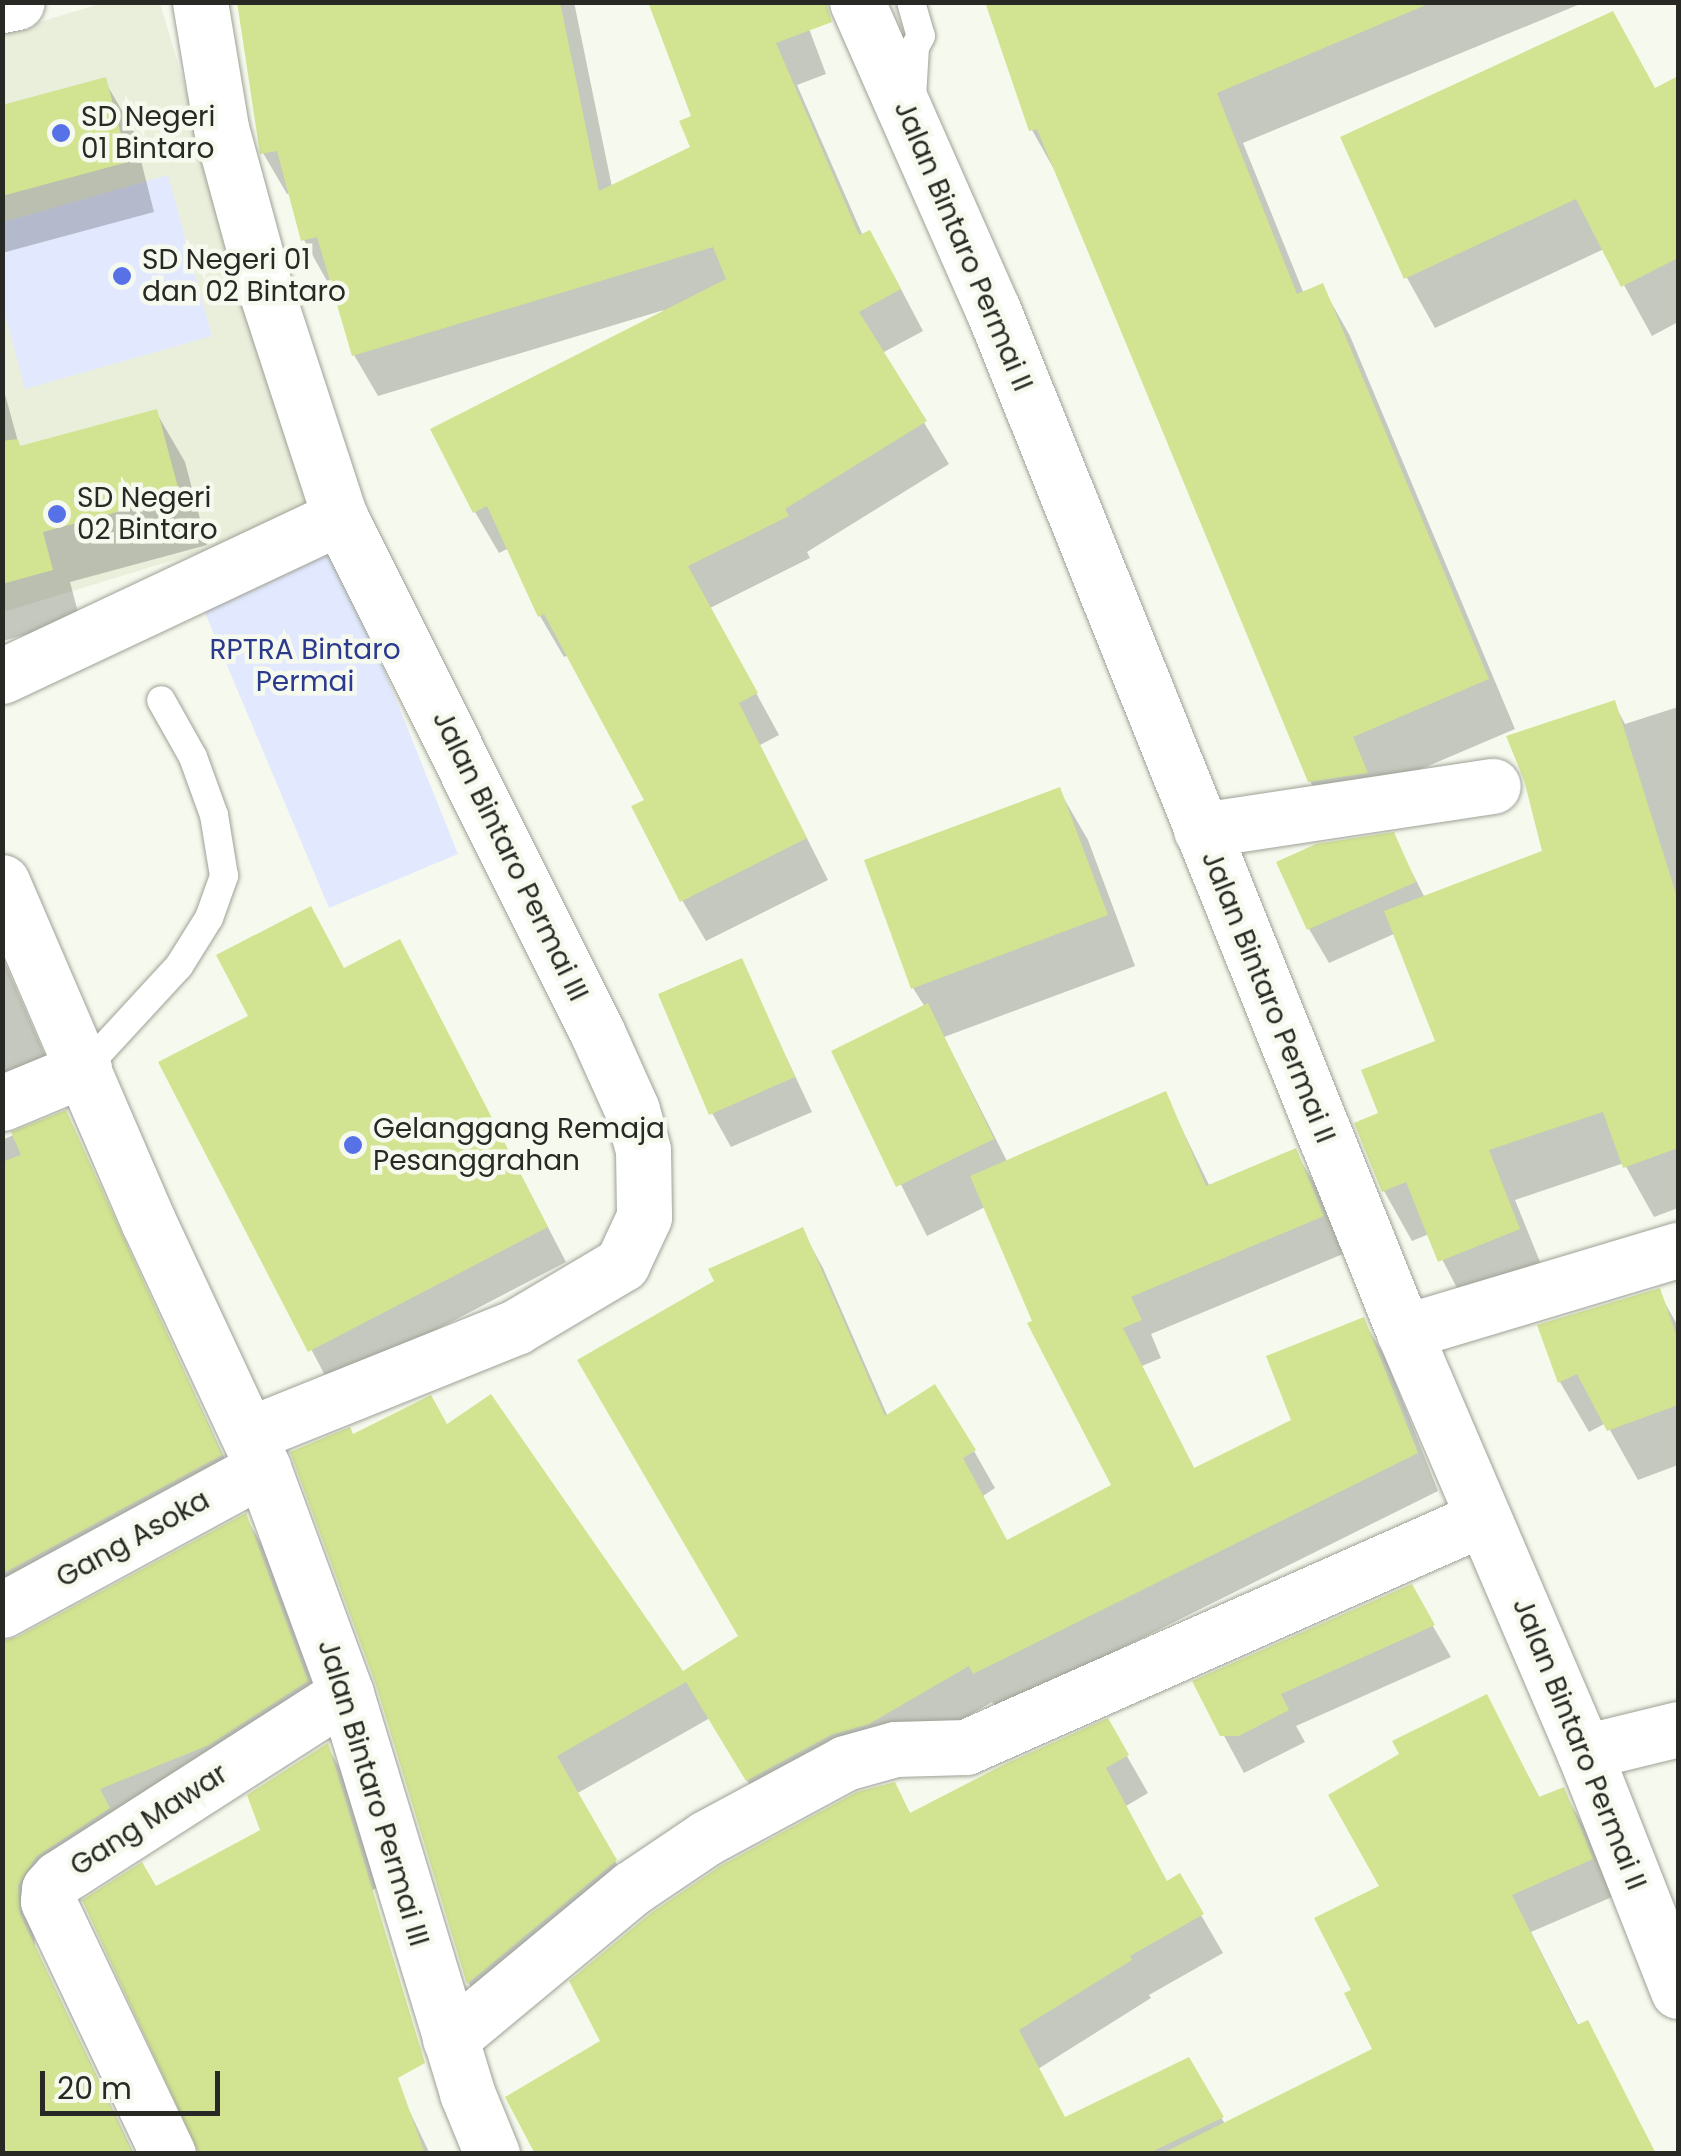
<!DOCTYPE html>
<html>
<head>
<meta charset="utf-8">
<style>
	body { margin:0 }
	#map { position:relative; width:1681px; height:2156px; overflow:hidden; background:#f6faee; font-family:Poppins,sans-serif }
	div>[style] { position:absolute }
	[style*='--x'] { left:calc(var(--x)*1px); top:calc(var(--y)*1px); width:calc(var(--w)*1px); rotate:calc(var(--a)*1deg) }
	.built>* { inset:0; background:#eaefdc }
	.green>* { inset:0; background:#e2e9fe }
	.shadow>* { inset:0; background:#0003 }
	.building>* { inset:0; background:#d2e491 }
	.roads { filter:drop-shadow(0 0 2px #9ea196) drop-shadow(0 0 2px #9ea196) }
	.service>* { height:28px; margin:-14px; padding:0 14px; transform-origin:14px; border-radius:14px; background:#fff }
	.minor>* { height:55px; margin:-27.5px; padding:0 27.5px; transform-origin:27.5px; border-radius:27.5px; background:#fff }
	.tertiary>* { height:55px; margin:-27.5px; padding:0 27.5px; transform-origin:27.5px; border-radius:27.5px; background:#fff }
	.dots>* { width:28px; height:28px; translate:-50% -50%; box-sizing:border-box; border:5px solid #f6faee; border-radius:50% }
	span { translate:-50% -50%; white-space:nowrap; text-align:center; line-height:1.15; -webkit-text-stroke:9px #f6faee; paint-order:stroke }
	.poi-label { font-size:28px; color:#282924 }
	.left { translate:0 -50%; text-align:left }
	.street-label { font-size:28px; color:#282924 }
	.park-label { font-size:28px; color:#2b3a8d }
	.frame { position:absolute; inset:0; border:5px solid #282924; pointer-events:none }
	.scale { position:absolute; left:40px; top:2071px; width:180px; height:45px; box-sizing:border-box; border:5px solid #282924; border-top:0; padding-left:12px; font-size:30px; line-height:35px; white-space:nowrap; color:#282924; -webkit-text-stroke:8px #f6faee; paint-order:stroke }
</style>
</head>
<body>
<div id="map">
	<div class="built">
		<div style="clip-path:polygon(103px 3px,160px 3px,313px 518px,3px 612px,3px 33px)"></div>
	</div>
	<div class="green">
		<div style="clip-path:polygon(168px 175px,212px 336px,25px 389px,3px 306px,3px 222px)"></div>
		<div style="clip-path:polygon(336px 550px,458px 854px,329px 908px,200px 601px)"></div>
	</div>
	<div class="shadow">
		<div style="clip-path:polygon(239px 2px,574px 2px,612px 187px,693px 148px,694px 117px,799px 2px,826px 74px,797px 85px,863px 236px,893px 274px,923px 331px,882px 353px,949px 464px,807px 552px,810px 558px,710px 608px,779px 735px,760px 745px,828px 880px,706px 941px,682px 900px,647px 801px,569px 655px,564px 657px,540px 616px,509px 548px,499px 553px,475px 512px,664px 310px,378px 396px,354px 355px,332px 280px,327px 281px,304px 240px,291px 193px,287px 194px,263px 153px)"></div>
		<div style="clip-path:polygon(988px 2px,1585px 2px,1243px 143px,1304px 294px,1322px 286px,1350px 336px,1515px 729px,1379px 787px,1339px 831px,1310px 781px,1060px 180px,1032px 130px)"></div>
		<div style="clip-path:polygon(1678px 79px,1678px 322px,1652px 336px,1604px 249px,1435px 328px,1407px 278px,1344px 139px,1655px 91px)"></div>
		<div style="clip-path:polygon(104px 80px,133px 129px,154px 212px,2px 253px,2px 108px)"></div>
		<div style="clip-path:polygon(2px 383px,20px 449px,156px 412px,185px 462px,207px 545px,70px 582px,80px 620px,2px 641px)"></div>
		<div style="clip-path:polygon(1614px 703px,1625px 724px,1678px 707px,1678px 1208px,1654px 1217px,1624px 1163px,1515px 1200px,1547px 1279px,1469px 1311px,1429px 1234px,1412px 1241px,1384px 1191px,1381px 1114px,1438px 1042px,1396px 933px,1329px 963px,1309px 929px,1393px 835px,1425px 898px,1545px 853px)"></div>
		<div style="clip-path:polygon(1059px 790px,1088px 840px,1135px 966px,944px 1037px,1008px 1163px,1165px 1094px,1210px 1187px,1295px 1151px,1317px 1188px,1343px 1254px,1151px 1334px,1161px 1358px,1142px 1366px,1195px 1470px,1294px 1421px,1363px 1320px,1385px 1357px,1438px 1491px,997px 1710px,992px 1702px,891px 1761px,769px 1817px,710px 1718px,576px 1794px,637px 1899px,490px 2020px,469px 1984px,378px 1684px,353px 1437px,446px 1428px,682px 1675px,741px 1637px,802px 1230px,823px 1268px,888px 1417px,974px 1451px,995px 1488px,983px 1496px,1007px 1543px,1114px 1486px,985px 1207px,927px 1236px,834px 1052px,925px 1007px,913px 988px)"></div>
		<div style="clip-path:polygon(2px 956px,51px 1069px,2px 1088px)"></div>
		<div style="clip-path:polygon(741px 961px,812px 1112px,731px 1147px,712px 1113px)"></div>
		<div style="clip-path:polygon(344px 971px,418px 977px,566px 1262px,330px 1385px,161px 1063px)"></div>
		<div style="clip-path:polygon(65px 1113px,237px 1485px,2px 1613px,2px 1140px)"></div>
		<div style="clip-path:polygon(1658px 1291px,1678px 1326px,1678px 1465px,1638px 1480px,1606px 1423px,1589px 1432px,1560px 1382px,1540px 1327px)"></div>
		<div style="clip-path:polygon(245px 1516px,262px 1545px,323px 1711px,33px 1917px,35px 1946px,134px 2154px,2px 2154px,18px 1640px)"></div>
		<div style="clip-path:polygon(1410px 1587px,1451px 1657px,1296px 1726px,1305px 1742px,1244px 1773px,1195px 1682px)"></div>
		<div style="clip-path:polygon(1486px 1697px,1541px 1800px,1563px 1790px,1584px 1827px,1612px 1897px,1531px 1932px,1579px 2027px,1587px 2023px,1656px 2154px,538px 2154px,604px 2042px,894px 1784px,911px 1815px,1107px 1721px,1148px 1793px,1126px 1806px,1167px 1883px,1179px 1877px,1223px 1953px,1149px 1995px,1151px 1998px,1038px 2069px,1065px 2120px,1188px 2060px,1225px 2124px,1376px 2050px,1354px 1991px,1383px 1887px,1402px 1755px)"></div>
		<div style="clip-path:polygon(327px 1746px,348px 1783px,380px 1886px,318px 1919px,430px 2154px,201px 2154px,155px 1890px,264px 1831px)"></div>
	</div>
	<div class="building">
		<div style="clip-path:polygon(237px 2px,560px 2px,599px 191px,690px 147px,679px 121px,691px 116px,648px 2px,826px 2px,832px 22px,776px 43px,859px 235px,870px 230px,901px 289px,859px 312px,927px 421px,785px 509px,789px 516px,688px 566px,758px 693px,739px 703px,807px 838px,680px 902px,631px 806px,644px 800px,544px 614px,538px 617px,487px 506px,473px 513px,430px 429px,726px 279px,713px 247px,352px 356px,317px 237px,301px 241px,277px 151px,260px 154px)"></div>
		<div style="clip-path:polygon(985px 2px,1433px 2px,1217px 93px,1297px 294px,1323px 283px,1489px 679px,1353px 737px,1368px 773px,1308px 782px,1037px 129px,1029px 131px)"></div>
		<div style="clip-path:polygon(1613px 11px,1655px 88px,1678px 76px,1678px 258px,1621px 287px,1576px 199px,1404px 279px,1340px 137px)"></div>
		<div style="clip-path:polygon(106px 77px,128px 162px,2px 196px,2px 105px)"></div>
		<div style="clip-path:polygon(157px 409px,180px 495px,43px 532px,53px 570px,2px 584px,2px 441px,18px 439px,20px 446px)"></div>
		<div style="clip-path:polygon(1615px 700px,1678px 900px,1678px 1148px,1623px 1168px,1603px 1112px,1489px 1150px,1520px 1229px,1438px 1262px,1406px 1182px,1382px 1192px,1354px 1123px,1378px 1113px,1361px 1070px,1435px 1041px,1384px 911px,1542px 851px,1524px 780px,1506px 736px)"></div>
		<div style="clip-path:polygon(1060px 787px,1108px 915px,911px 989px,864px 860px)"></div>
		<div style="clip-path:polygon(1394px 832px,1416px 882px,1307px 930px,1276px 862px,1316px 844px)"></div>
		<div style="clip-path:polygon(311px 906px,344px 968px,400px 939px,548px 1227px,308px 1352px,158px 1062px,248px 1016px,216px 955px)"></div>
		<div style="clip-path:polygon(742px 958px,795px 1077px,709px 1115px,658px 994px)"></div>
		<div style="clip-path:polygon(928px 1003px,994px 1139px,896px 1187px,831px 1051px)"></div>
		<div style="clip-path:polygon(1166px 1091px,1206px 1186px,1296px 1148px,1324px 1216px,1131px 1297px,1142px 1320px,1123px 1328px,1194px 1468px,1291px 1420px,1266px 1356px,1364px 1317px,1418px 1453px,973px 1674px,969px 1666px,869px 1724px,831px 1735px,746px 1781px,686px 1682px,557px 1756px,617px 1860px,467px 1984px,376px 1685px,290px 1452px,350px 1427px,353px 1434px,431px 1395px,447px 1424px,491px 1394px,683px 1671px,738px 1636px,577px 1360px,714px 1281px,708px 1269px,803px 1227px,885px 1416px,935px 1384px,976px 1450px,963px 1458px,1007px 1540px,1111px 1485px,1027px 1323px,1032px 1321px,970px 1176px)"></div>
		<div style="clip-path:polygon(66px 1110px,222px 1455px,2px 1574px,2px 1162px,21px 1155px,11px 1132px)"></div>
		<div style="clip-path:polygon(1660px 1288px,1678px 1340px,1678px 1405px,1607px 1431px,1577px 1374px,1558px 1383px,1537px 1325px)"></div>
		<div style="clip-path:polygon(246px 1513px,308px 1681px,209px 1745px,100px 1789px,110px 1808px,36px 1857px,18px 1886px,20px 1914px,133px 2154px,2px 2154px,2px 1641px,17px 1637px)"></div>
		<div style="clip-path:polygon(1412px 1584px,1435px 1625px,1281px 1694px,1289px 1710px,1239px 1736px,1220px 1736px,1192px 1681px)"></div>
		<div style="clip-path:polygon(1487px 1694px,1539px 1797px,1564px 1787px,1593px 1859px,1512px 1895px,1577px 2025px,1588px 2020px,1656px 2154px,1161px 2154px,1372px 2049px,1344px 1993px,1351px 1990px,1314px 1918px,1379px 1886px,1328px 1795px,1399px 1754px,1392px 1741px)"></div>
		<div style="clip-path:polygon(1108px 1718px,1129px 1755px,1106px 1768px,1167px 1881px,1180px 1873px,1204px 1914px,1130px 1956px,1132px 1960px,1019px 2030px,1065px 2117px,1189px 2057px,1224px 2117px,1147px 2154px,535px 2154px,505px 2097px,600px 2041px,569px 1981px,651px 1913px,722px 1865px,857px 1792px,895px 1782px,910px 1813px,1001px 1766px)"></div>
		<div style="clip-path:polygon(328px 1743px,425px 2063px,398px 2078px,425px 2154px,199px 2154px,82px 1900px,142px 1862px,156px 1886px,260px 1830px,247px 1795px)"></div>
	</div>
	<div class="roads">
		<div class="service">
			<div style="--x:911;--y:2;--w:35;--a:74"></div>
			<div style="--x:921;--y:36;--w:13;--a:119"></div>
			<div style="--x:915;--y:47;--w:50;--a:93.4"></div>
			<div style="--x:84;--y:1069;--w:140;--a:-47.3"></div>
			<div style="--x:179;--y:966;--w:57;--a:-58"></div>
			<div style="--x:209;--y:918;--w:45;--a:-70.3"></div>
			<div style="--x:224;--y:876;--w:62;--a:-99.3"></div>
			<div style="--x:214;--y:815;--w:62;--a:-109.9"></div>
			<div style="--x:193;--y:757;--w:65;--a:-119.3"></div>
		</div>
		<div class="minor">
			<div style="--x:200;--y:2;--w:128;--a:80.5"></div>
			<div style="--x:221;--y:128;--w:163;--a:74.7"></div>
			<div style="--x:264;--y:285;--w:244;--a:71.9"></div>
			<div style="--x:340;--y:517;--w:576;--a:63.48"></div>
			<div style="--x:597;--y:1032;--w:85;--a:65.8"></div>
			<div style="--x:632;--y:1110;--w:41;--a:74.6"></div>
			<div style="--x:643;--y:1150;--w:67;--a:89.1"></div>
			<div style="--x:644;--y:1217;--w:52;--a:115.1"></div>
			<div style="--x:622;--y:1264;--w:123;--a:149.3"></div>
			<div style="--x:516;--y:1327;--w:287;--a:158.1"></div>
			<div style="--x:857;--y:2;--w:337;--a:66.2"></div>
			<div style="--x:993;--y:310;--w:1102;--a:68.09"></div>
			<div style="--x:1404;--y:1332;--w:457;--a:66.8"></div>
			<div style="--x:1584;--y:1752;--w:257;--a:68.5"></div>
			<div style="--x:2;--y:676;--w:374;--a:-25.2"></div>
			<div style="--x:1201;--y:830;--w:295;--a:-8.6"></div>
			<div style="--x:2;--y:882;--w:371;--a:66.7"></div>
			<div style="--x:149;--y:1223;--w:270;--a:65"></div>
			<div style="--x:263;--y:1468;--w:241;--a:69.8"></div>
			<div style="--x:346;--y:1694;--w:417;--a:73.1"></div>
			<div style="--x:467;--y:2093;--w:66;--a:67.7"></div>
			<div style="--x:2;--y:1103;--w:89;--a:-22.5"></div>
			<div style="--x:1404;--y:1332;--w:286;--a:-16.7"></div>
			<div style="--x:2;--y:1610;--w:297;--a:-28.5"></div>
			<div style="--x:1584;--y:1752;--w:97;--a:-13.7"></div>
			<div style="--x:450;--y:2039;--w:236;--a:-39.7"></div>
			<div style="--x:632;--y:1888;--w:89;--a:-34"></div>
			<div style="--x:706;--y:1838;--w:158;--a:-28.3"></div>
			<div style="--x:845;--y:1763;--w:52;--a:-15.6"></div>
			<div style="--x:895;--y:1749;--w:71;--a:-1.6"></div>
			<div style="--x:966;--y:1747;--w:565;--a:-23.89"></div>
			<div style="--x:168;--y:2154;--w:280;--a:-115.4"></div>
			<div style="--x:48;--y:1901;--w:12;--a:-85"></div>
			<div style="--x:49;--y:1889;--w:15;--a:-48"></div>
			<div style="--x:59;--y:1878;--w:341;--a:-32.7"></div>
		</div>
		<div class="tertiary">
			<div style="--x:2;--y:5;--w:15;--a:-11"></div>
		</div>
	</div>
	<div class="dots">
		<div style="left:61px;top:133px;background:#5771e7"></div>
		<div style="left:122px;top:276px;background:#5771e7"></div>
		<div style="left:57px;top:514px;background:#5771e7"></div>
		<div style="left:353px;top:1145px;background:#5771e7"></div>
	</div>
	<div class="poi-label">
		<span class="left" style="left:81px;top:133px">SD Negeri<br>01 Bintaro</span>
		<span class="left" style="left:142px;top:276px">SD Negeri 01<br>dan 02 Bintaro</span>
		<span class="left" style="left:77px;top:514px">SD Negeri<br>02 Bintaro</span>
		<span class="left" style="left:373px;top:1145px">Gelanggang Remaja<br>Pesanggrahan</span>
	</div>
	<div class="street-label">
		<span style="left:963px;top:246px;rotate:67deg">Jalan Bintaro Permai II</span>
		<span style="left:510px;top:856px;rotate:64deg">Jalan Bintaro Permai III</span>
		<span style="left:1268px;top:997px;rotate:68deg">Jalan Bintaro Permai II</span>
		<span style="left:133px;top:1539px;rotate:-29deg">Gang Asoka</span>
		<span style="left:1579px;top:1744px;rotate:68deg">Jalan Bintaro Permai II</span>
		<span style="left:373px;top:1793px;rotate:73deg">Jalan Bintaro Permai III</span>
		<span style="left:149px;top:1820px;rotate:-33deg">Gang Mawar</span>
	</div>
	<div class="park-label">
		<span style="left:305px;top:666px">RPTRA Bintaro<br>Permai</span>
	</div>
	<div class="frame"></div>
	<div class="scale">20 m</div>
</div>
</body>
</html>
